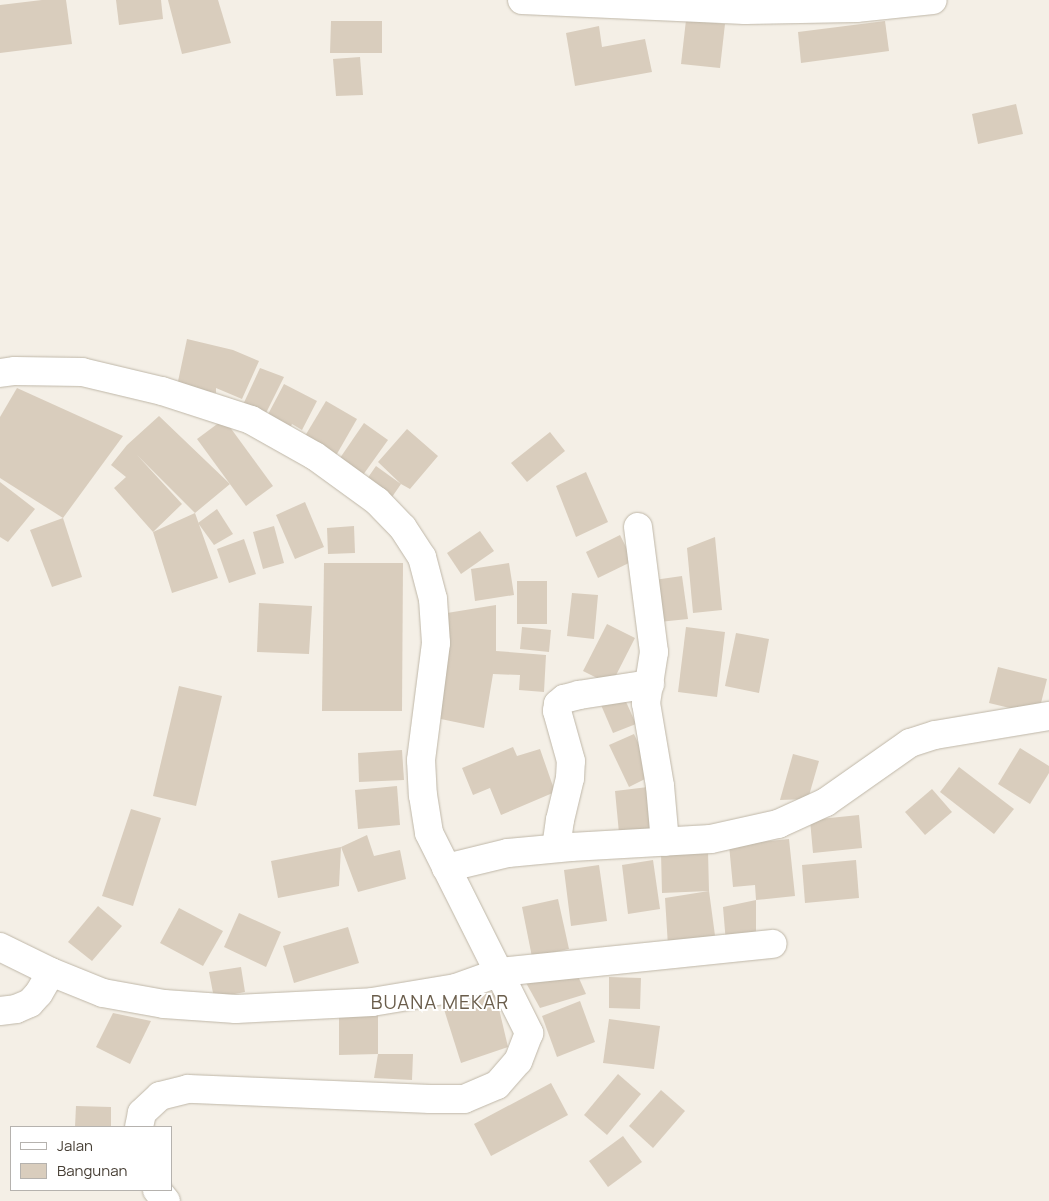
<!DOCTYPE html>
<html>
<head>
<meta charset="utf-8">
<style>
	body { margin:0 }
	#map { position:relative; width:1049px; height:1201px; overflow:hidden; background:#f4efe6; font-family:Manrope,sans-serif }
	div>[style] { position:absolute }
	[style*='--x'] { left:calc(var(--x)*1px); top:calc(var(--y)*1px); width:calc(var(--w)*1px); rotate:calc(var(--a)*1deg) }
	.building>* { inset:0; background:#d9cdbd }
	.roads { filter:drop-shadow(0 0 1px #bfb7a8) drop-shadow(0 0 1px #bfb7a8) }
	.minor>* { height:28px; margin:-14px; padding:0 14px; transform-origin:14px; border-radius:14px; background:#fff }
	span { translate:-50% -50%; white-space:nowrap; text-align:center; line-height:1.15; -webkit-text-stroke:4px #fff; paint-order:stroke }
	.quarter-label { font-size:19px; color:#6a5d4b; letter-spacing:1px }
	.legend { position:absolute; left:10px; top:1126px; width:162px; height:65px; box-sizing:border-box; background:#fff; border:1px solid #b5b2ae; margin:0; padding:6px 9px; list-style:none; font-size:15px; color:#473f35 }
	.legend li { display:flex; align-items:center; gap:10px; height:25px }
	.legend b { width:25px; border:1px solid #b5b2ae }
</style>
</head>
<body>
<div id="map">
	<div class="building">
		<div style="clip-path:polygon(42px 0,66px 0,72px 44px,0 53px,0 5px)"></div>
		<div style="clip-path:polygon(116px 0,161px 0,163px 19px,119px 25px)"></div>
		<div style="clip-path:polygon(168px 0,218px 0,231px 43px,182px 54px)"></div>
		<div style="clip-path:polygon(686px 20px,725px 24px,720px 68px,681px 64px)"></div>
		<div style="clip-path:polygon(331px 21px,382px 21px,382px 53px,330px 53px)"></div>
		<div style="clip-path:polygon(885px 21px,889px 51px,801px 63px,798px 32px)"></div>
		<div style="clip-path:polygon(599px 26px,602px 47px,645px 39px,652px 72px,575px 86px,566px 33px)"></div>
		<div style="clip-path:polygon(360px 57px,363px 95px,336px 96px,333px 59px)"></div>
		<div style="clip-path:polygon(1016px 104px,1023px 134px,978px 144px,972px 114px)"></div>
		<div style="clip-path:polygon(187px 339px,233px 350px,259px 361px,242px 399px,216px 388px,216px 393px,177px 386px)"></div>
		<div style="clip-path:polygon(260px 368px,284px 377px,263px 419px,241px 409px)"></div>
		<div style="clip-path:polygon(284px 384px,317px 401px,302px 430px,292px 424px,288px 432px,265px 420px)"></div>
		<div style="clip-path:polygon(17px 388px,123px 436px,63px 518px,0 478px,0 417px)"></div>
		<div style="clip-path:polygon(326px 401px,357px 419px,334px 459px,302px 441px)"></div>
		<div style="clip-path:polygon(159px 416px,230px 484px,195px 513px,218px 578px,172px 593px,153px 532px,195px 513px,137px 455px,182px 504px,153px 532px,114px 488px,126px 477px,111px 465px,127px 445px)"></div>
		<div style="clip-path:polygon(224px 419px,273px 486px,246px 506px,197px 439px)"></div>
		<div style="clip-path:polygon(364px 423px,388px 440px,363px 475px,340px 458px)"></div>
		<div style="clip-path:polygon(407px 429px,438px 456px,410px 489px,401px 484px,392px 497px,367px 479px,376px 466px,401px 484px,378px 462px)"></div>
		<div style="clip-path:polygon(550px 432px,565px 451px,527px 482px,511px 463px)"></div>
		<div style="clip-path:polygon(586px 472px,608px 522px,576px 537px,556px 486px)"></div>
		<div style="clip-path:polygon(0 482px,35px 509px,8px 542px,0 537px)"></div>
		<div style="clip-path:polygon(305px 502px,324px 547px,295px 559px,276px 515px)"></div>
		<div style="clip-path:polygon(217px 509px,233px 534px,214px 545px,198px 523px)"></div>
		<div style="clip-path:polygon(63px 518px,82px 577px,52px 587px,30px 530px)"></div>
		<div style="clip-path:polygon(274px 526px,284px 563px,263px 569px,253px 532px)"></div>
		<div style="clip-path:polygon(354px 526px,355px 553px,328px 554px,327px 528px)"></div>
		<div style="clip-path:polygon(480px 531px,494px 551px,461px 574px,447px 553px)"></div>
		<div style="clip-path:polygon(620px 535px,633px 561px,598px 578px,586px 552px)"></div>
		<div style="clip-path:polygon(715px 537px,722px 610px,693px 613px,687px 548px)"></div>
		<div style="clip-path:polygon(244px 539px,256px 574px,229px 583px,217px 549px)"></div>
		<div style="clip-path:polygon(324px 563px,403px 563px,402px 711px,322px 711px)"></div>
		<div style="clip-path:polygon(509px 563px,514px 595px,475px 601px,471px 569px)"></div>
		<div style="clip-path:polygon(682px 576px,688px 619px,659px 622px,654px 580px)"></div>
		<div style="clip-path:polygon(517px 581px,547px 581px,547px 624px,517px 624px)"></div>
		<div style="clip-path:polygon(572px 593px,598px 595px,594px 639px,567px 636px)"></div>
		<div style="clip-path:polygon(259px 603px,312px 606px,309px 654px,257px 652px)"></div>
		<div style="clip-path:polygon(496px 605px,496px 651px,546px 655px,544px 692px,519px 690px,520px 675px,493px 674px,484px 728px,436px 718px,450px 645px,447px 613px)"></div>
		<div style="clip-path:polygon(607px 624px,635px 638px,611px 685px,583px 671px)"></div>
		<div style="clip-path:polygon(522px 627px,551px 630px,549px 652px,520px 649px)"></div>
		<div style="clip-path:polygon(686px 627px,725px 632px,717px 697px,678px 692px)"></div>
		<div style="clip-path:polygon(736px 633px,769px 639px,759px 693px,725px 686px)"></div>
		<div style="clip-path:polygon(998px 667px,1047px 679px,1038px 715px,989px 703px)"></div>
		<div style="clip-path:polygon(179px 686px,222px 696px,196px 806px,153px 796px)"></div>
		<div style="clip-path:polygon(623px 695px,636px 724px,613px 733px,601px 705px)"></div>
		<div style="clip-path:polygon(634px 734px,653px 775px,629px 787px,609px 745px)"></div>
		<div style="clip-path:polygon(513px 747px,517px 756px,540px 749px,555px 792px,501px 815px,490px 788px,473px 795px,462px 768px)"></div>
		<div style="clip-path:polygon(1020px 748px,1049px 766px,1049px 773px,1030px 804px,998px 784px)"></div>
		<div style="clip-path:polygon(402px 750px,404px 780px,359px 782px,358px 753px)"></div>
		<div style="clip-path:polygon(793px 754px,819px 761px,808px 799px,780px 800px)"></div>
		<div style="clip-path:polygon(959px 767px,1014px 809px,994px 834px,940px 792px)"></div>
		<div style="clip-path:polygon(397px 786px,400px 825px,358px 829px,355px 790px)"></div>
		<div style="clip-path:polygon(648px 787px,652px 829px,619px 833px,615px 791px)"></div>
		<div style="clip-path:polygon(932px 789px,952px 812px,925px 835px,905px 812px)"></div>
		<div style="clip-path:polygon(131px 809px,161px 818px,133px 906px,102px 896px)"></div>
		<div style="clip-path:polygon(859px 815px,862px 848px,813px 853px,810px 820px)"></div>
		<div style="clip-path:polygon(367px 835px,374px 856px,400px 850px,406px 879px,358px 892px,341px 847px)"></div>
		<div style="clip-path:polygon(789px 839px,795px 896px,756px 900px,755px 885px,733px 887px,729px 845px)"></div>
		<div style="clip-path:polygon(341px 847px,339px 886px,278px 898px,271px 861px)"></div>
		<div style="clip-path:polygon(708px 851px,709px 891px,716px 943px,668px 946px,665px 898px,709px 891px,662px 893px,661px 853px)"></div>
		<div style="clip-path:polygon(653px 860px,660px 909px,628px 914px,622px 865px)"></div>
		<div style="clip-path:polygon(856px 860px,859px 898px,805px 903px,802px 865px)"></div>
		<div style="clip-path:polygon(599px 865px,607px 921px,571px 926px,564px 870px)"></div>
		<div style="clip-path:polygon(558px 899px,569px 949px,532px 957px,522px 907px)"></div>
		<div style="clip-path:polygon(756px 900px,756px 940px,726px 943px,723px 907px)"></div>
		<div style="clip-path:polygon(98px 906px,122px 926px,92px 961px,68px 942px)"></div>
		<div style="clip-path:polygon(179px 908px,223px 931px,203px 966px,160px 943px)"></div>
		<div style="clip-path:polygon(239px 913px,281px 932px,266px 967px,224px 947px)"></div>
		<div style="clip-path:polygon(348px 927px,359px 963px,294px 983px,283px 946px)"></div>
		<div style="clip-path:polygon(241px 967px,245px 992px,214px 998px,209px 972px)"></div>
		<div style="clip-path:polygon(578px 976px,586px 994px,540px 1008px,525px 981px)"></div>
		<div style="clip-path:polygon(609px 977px,641px 978px,640px 1009px,609px 1008px)"></div>
		<div style="clip-path:polygon(495px 992px,508px 1047px,461px 1063px,442px 1003px)"></div>
		<div style="clip-path:polygon(580px 1001px,595px 1042px,557px 1057px,542px 1016px)"></div>
		<div style="clip-path:polygon(113px 1013px,151px 1021px,130px 1064px,96px 1047px)"></div>
		<div style="clip-path:polygon(378px 1014px,378px 1054px,339px 1055px,339px 1015px)"></div>
		<div style="clip-path:polygon(609px 1019px,660px 1026px,654px 1069px,603px 1063px)"></div>
		<div style="clip-path:polygon(378px 1054px,413px 1054px,412px 1080px,374px 1078px)"></div>
		<div style="clip-path:polygon(618px 1074px,641px 1094px,607px 1135px,584px 1115px)"></div>
		<div style="clip-path:polygon(551px 1083px,568px 1115px,491px 1156px,474px 1124px)"></div>
		<div style="clip-path:polygon(661px 1090px,685px 1111px,653px 1148px,629px 1126px)"></div>
		<div style="clip-path:polygon(76px 1106px,111px 1107px,111px 1127px,75px 1127px)"></div>
		<div style="clip-path:polygon(623px 1136px,642px 1162px,608px 1187px,589px 1161px)"></div>
	</div>
	<div class="roads">
		<div class="minor">
			<div style="--x:522;--y:0;--w:223;--a:2.6"></div>
			<div style="--x:745;--y:10;--w:111;--a:-1"></div>
			<div style="--x:856;--y:8;--w:77;--a:-5.9"></div>
			<div style="--x:0;--y:373;--w:15;--a:-8"></div>
			<div style="--x:15;--y:371;--w:67;--a:0.9"></div>
			<div style="--x:82;--y:372;--w:82;--a:13.4"></div>
			<div style="--x:162;--y:391;--w:94;--a:18"></div>
			<div style="--x:251;--y:420;--w:73;--a:29.4"></div>
			<div style="--x:315;--y:456;--w:77;--a:36"></div>
			<div style="--x:377;--y:501;--w:37;--a:46"></div>
			<div style="--x:403;--y:528;--w:35;--a:57"></div>
			<div style="--x:422;--y:557;--w:43;--a:75.3"></div>
			<div style="--x:433;--y:599;--w:44;--a:86.1"></div>
			<div style="--x:436;--y:643;--w:118;--a:97.3"></div>
			<div style="--x:421;--y:760;--w:35;--a:87"></div>
			<div style="--x:423;--y:795;--w:38;--a:81"></div>
			<div style="--x:429;--y:833;--w:224;--a:63.4"></div>
			<div style="--x:529;--y:1033;--w:30;--a:111"></div>
			<div style="--x:518;--y:1061;--w:32;--a:131"></div>
			<div style="--x:497;--y:1085;--w:36;--a:157"></div>
			<div style="--x:464;--y:1099;--w:34;--a:180"></div>
			<div style="--x:430;--y:1099;--w:242;--a:-177.6"></div>
			<div style="--x:188;--y:1089;--w:29;--a:166"></div>
			<div style="--x:160;--y:1096;--w:25;--a:137"></div>
			<div style="--x:142;--y:1113;--w:14;--a:102"></div>
			<div style="--x:638;--y:527;--w:126;--a:82.7"></div>
			<div style="--x:654;--y:652;--w:52;--a:98.9"></div>
			<div style="--x:646;--y:703;--w:84;--a:80.4"></div>
			<div style="--x:660;--y:786;--w:56;--a:84.9"></div>
			<div style="--x:556;--y:848;--w:28;--a:-82"></div>
			<div style="--x:560;--y:820;--w:43;--a:-76.6"></div>
			<div style="--x:570;--y:778;--w:17;--a:-87"></div>
			<div style="--x:571;--y:761;--w:52;--a:-105.6"></div>
			<div style="--x:557;--y:711;--w:7;--a:-82"></div>
			<div style="--x:558;--y:704;--w:8;--a:-40"></div>
			<div style="--x:564;--y:699;--w:16;--a:-15"></div>
			<div style="--x:579;--y:695;--w:72;--a:-8.8"></div>
			<div style="--x:446;--y:868;--w:64;--a:-13.6"></div>
			<div style="--x:508;--y:853;--w:63;--a:-5.4"></div>
			<div style="--x:571;--y:847;--w:140;--a:-3.3"></div>
			<div style="--x:711;--y:839;--w:69;--a:-12.6"></div>
			<div style="--x:778;--y:824;--w:53;--a:-24.6"></div>
			<div style="--x:826;--y:802;--w:103;--a:-35.1"></div>
			<div style="--x:910;--y:743;--w:26;--a:-18"></div>
			<div style="--x:935;--y:735;--w:116;--a:-9.5"></div>
			<div style="--x:0;--y:947;--w:57;--a:26.1"></div>
			<div style="--x:51;--y:972;--w:56;--a:22"></div>
			<div style="--x:103;--y:993;--w:62;--a:10.2"></div>
			<div style="--x:164;--y:1004;--w:72;--a:4"></div>
			<div style="--x:236;--y:1009;--w:136;--a:-2.9"></div>
			<div style="--x:372;--y:1002;--w:85;--a:-9.5"></div>
			<div style="--x:456;--y:988;--w:47;--a:-20"></div>
			<div style="--x:500;--y:972;--w:274;--a:-5.9"></div>
			<div style="--x:0;--y:1011;--w:16;--a:-7"></div>
			<div style="--x:16;--y:1009;--w:15;--a:-23"></div>
			<div style="--x:30;--y:1003;--w:13;--a:-48"></div>
			<div style="--x:39;--y:993;--w:24;--a:-60"></div>
			<div style="--x:157;--y:1190;--w:14;--a:51"></div>
		</div>
	</div>
	<div class="quarter-label">
		<span style="left:440px;top:1003px">BUANA MEKAR</span>
	</div>
	<ul class="legend">
	<li><b style="height:6px;background:#fff"></b>Jalan</li>
	<li><b style="height:14px;background:#d9cdbd"></b>Bangunan</li>
	</ul>
</div>
</body>
</html>
